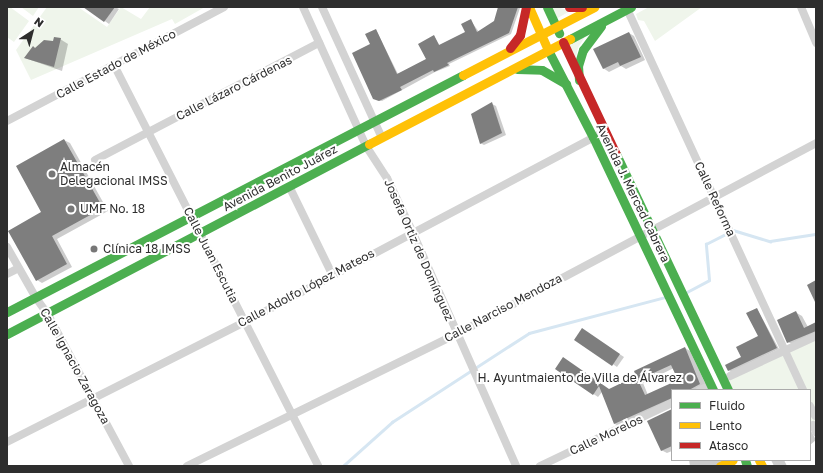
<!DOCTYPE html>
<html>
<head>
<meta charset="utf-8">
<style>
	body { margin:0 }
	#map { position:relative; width:823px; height:473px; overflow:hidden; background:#fff; font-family:"Golos Text",sans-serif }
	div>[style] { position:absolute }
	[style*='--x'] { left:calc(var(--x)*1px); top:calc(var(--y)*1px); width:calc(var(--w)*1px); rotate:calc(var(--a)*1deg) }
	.green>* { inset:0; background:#eff5eb }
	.shadow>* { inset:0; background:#0003 }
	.stream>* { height:2.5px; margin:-1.25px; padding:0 1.25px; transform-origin:1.25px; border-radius:1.25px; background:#d6e6f2 }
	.building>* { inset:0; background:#7e7e7e }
	.street>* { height:8px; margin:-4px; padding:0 4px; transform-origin:4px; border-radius:4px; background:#d3d3d3 }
	.fast>* { height:9px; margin:-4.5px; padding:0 4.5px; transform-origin:4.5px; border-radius:4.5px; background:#4caf50 }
	.slow>* { height:9px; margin:-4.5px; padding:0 4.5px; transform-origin:4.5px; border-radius:4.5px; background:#ffc107 }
	.jam>* { height:9px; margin:-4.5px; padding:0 4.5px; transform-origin:4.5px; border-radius:4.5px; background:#c62828 }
	.dots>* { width:11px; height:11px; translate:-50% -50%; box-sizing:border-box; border:2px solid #fff; border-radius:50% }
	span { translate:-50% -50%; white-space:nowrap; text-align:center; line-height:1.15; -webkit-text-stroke:4px #fff; paint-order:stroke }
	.street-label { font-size:12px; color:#2e2e2e }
	.poi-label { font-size:12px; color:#2e2e2e }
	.left { translate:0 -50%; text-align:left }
	.right { translate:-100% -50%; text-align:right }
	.frame { position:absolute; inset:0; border:8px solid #2e2e2e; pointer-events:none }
	.legend { position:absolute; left:671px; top:389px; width:140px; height:72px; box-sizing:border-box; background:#fff; border:1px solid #ababab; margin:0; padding:5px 7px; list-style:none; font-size:12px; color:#2e2e2e }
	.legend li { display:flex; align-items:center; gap:8px; height:20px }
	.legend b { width:20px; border:1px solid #ababab }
	.north { position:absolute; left:12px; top:12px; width:40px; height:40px; -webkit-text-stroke:3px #fff; paint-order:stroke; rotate:36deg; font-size:11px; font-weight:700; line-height:16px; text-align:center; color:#2e2e2e }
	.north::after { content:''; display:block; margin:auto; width:14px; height:18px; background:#2e2e2e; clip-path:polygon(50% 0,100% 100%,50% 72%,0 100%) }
</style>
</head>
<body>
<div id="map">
	<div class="green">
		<div style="clip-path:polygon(10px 7px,29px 21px,14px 42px,7px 37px,7px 9px)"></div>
		<div style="clip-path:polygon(21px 7px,39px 7px,33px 16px)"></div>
		<div style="clip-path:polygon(47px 7px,78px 7px,107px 27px,121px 7px,141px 19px,150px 7px,205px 7px,175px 24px,172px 19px,31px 80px,16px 50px)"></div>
		<div style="clip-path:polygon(550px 7px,557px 7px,570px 11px,556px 19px)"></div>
		<div style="clip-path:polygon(649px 7px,702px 7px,655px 41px,644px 21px,638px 20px,636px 14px)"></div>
		<div style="clip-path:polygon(586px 35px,578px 48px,575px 61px,568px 45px)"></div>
		<div style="clip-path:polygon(816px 332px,816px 421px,810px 423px,810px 390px,731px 390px,724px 376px)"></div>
	</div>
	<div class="shadow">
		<div style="clip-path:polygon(85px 7px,115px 7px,119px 9px,109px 24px)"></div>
		<div style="clip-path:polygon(499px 7px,520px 8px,511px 34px,449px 64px,450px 66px,435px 72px,382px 101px,376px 100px,372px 45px,376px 30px,398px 74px,427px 59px,434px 36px,440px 46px,467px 32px,471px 21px,479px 32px,495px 22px)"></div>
		<div style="clip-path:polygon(629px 33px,634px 36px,645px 60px,626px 69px,621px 66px,609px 72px,603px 68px)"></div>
		<div style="clip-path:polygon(60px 39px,68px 44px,62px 71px,25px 58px,36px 49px)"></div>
		<div style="clip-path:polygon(492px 104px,496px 106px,506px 135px,484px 145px,480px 143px)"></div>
		<div style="clip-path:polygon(64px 140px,70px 143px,108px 211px,57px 239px,72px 267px,42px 283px,37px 280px,43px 213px)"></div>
		<div style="clip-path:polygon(757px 309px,779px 349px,731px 372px,729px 370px,743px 358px,759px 337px)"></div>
		<div style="clip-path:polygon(795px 312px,802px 316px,808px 327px,816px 323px,816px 336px,795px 346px,788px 342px,778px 320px)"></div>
		<div style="clip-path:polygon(586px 332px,624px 357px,617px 367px,576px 339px)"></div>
		<div style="clip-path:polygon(evenodd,685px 348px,690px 351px,706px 385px,701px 390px,672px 390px,672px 402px,620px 427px,615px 424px,602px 392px,598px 397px,556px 369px,609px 390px,685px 348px,674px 368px,680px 381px,648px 395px,643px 383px,674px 368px)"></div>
		<div style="clip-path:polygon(770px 389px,777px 389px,779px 390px,770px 390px)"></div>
		<div style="clip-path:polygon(672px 410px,672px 451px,667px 453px,661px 450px)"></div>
		<div style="clip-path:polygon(810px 429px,816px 440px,810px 445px)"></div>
		<div style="clip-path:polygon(689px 460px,731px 460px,719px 466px,690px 466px)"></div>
		<div style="clip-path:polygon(771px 460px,784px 460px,787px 466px,774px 466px)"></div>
	</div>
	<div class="stream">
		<div style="--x:685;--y:293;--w:27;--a:-28"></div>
		<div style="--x:709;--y:280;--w:36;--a:-95"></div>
		<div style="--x:706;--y:244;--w:30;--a:-27"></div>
		<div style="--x:733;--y:230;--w:39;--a:17"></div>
		<div style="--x:770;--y:241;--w:47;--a:-8.7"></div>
		<div style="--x:343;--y:466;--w:66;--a:-41.9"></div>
		<div style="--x:392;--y:422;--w:163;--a:-33"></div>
		<div style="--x:529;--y:333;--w:141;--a:-14.8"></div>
	</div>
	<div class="building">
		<div style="clip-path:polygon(83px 7px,115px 7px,104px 22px)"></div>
		<div style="clip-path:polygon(498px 7px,518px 7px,509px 33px,447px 63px,449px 65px,434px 72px,433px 70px,400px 87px,402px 90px,379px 101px,373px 99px,352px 53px,370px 44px,365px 34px,376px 29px,397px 74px,426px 59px,418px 44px,434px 35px,439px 45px,465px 32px,461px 24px,471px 19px,477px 32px,494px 21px)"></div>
		<div style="clip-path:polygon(629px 32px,641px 57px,620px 66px,618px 62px,603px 69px,593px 49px)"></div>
		<div style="clip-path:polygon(54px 37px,61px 38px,54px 67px,24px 58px,33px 46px,35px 48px,44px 40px,53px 41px)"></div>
		<div style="clip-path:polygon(492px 102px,502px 133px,480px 144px,471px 114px)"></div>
		<div style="clip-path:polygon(64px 139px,103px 208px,52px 236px,67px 264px,36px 281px,8px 231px,41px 212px,16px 166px)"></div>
		<div style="clip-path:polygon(816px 280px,816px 304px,807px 285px)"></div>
		<div style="clip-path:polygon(757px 308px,777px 348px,728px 371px,725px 365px,741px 357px,736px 347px,758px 336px,746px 313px)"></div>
		<div style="clip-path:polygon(796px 311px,804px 328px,816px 322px,816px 331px,787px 343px,777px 320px)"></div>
		<div style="clip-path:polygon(582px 328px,620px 354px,612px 366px,574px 340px)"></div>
		<div style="clip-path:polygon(evenodd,685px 347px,700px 384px,689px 390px,672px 390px,672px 398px,614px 424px,599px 386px,593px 395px,555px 369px,563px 357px,609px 389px,636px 376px,634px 371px,685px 347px,671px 365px,678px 380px,645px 395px,638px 380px,671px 365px)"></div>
		<div style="clip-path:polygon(672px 409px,672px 446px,661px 451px,647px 421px)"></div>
	</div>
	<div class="street">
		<div style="--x:303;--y:7;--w:153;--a:65.6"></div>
		<div style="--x:366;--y:146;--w:38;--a:57"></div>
		<div style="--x:387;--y:178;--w:59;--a:64.7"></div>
		<div style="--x:412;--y:231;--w:257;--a:66.1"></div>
		<div style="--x:322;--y:7;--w:144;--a:65.4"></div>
		<div style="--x:801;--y:7;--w:39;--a:67"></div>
		<div style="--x:627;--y:9;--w:420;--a:65.2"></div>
		<div style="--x:114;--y:65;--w:450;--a:63"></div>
		<div style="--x:7;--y:121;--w:245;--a:-27.7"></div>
		<div style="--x:95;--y:160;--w:253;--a:-27.6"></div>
		<div style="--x:290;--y:188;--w:96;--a:64"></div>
		<div style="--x:7;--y:247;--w:59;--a:60.4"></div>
		<div style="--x:36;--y:298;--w:19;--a:54"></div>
		<div style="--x:47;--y:313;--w:174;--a:61.8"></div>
		<div style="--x:7;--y:274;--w:13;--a:-27"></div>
		<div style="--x:730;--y:376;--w:95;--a:-24.9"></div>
		<div style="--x:700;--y:390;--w:12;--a:-24"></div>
		<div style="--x:810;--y:406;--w:11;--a:63"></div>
		<div style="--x:813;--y:425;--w:8;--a:67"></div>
		<div style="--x:7;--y:442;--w:267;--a:-26.8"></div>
		<div style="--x:245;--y:322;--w:406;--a:-27.9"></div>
		<div style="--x:187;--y:466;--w:301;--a:-26.1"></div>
		<div style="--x:457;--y:334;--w:407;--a:-28"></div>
		<div style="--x:540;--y:466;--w:146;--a:-25.5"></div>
	</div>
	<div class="fast">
		<div style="--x:547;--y:7;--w:29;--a:65"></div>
		<div style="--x:570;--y:39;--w:69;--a:-27.7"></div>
		<div style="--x:548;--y:50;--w:98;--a:62.7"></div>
		<div style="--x:593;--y:137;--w:280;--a:64.6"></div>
		<div style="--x:517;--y:69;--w:25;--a:2"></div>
		<div style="--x:542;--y:70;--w:28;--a:30"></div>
		<div style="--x:579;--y:80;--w:14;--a:-94"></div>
		<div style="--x:578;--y:66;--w:17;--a:-73"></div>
		<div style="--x:583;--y:50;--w:30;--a:-53"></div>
		<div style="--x:616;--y:154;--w:261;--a:64.6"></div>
		<div style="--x:7;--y:312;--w:514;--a:-27.46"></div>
		<div style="--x:7;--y:334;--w:409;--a:-27.7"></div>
		<div style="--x:745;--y:460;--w:6;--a:72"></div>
	</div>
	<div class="slow">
		<div style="--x:529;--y:7;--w:47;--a:66.2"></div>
		<div style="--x:463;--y:75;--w:148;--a:-27.4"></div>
		<div style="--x:369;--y:144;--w:227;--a:-27.6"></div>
		<div style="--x:759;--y:460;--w:7;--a:63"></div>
		<div style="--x:720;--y:466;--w:14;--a:-25"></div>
	</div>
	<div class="jam">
		<div style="--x:569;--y:7;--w:13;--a:0"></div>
		<div style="--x:563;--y:42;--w:124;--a:64.7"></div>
		<div style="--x:510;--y:48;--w:16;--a:-52"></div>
		<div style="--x:520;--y:35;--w:29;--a:-78"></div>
	</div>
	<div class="dots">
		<div style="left:52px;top:174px;background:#777"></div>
		<div style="left:71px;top:209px;background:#777"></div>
		<div style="left:94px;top:249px;background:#777"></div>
		<div style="left:690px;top:378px;background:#777"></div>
	</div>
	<div class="street-label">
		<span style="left:116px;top:64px;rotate:-28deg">Calle Estado de México</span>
		<span style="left:234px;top:88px;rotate:-27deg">Calle Lázaro Cárdenas</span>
		<span style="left:280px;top:178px;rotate:-28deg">Avenida Benito Juárez</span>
		<span style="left:633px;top:193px;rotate:64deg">Avenida J. Merced Cabrera</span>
		<span style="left:715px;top:199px;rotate:65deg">Calle Reforma</span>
		<span style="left:419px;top:250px;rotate:66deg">Josefa Ortiz de Domínguez</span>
		<span style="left:211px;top:255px;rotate:63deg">Calle Juan Escutia</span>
		<span style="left:306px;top:288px;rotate:-28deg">Calle Adolfo López Mateos</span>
		<span style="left:503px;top:308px;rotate:-28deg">Calle Narciso Mendoza</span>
		<span style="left:75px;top:366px;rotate:61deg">Calle Ignacio Zaragoza</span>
		<span style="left:606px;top:435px;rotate:-25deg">Calle Morelos</span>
	</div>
	<div class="poi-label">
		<span class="left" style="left:60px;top:174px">Almacén<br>Delegacional IMSS</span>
		<span class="left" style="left:80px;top:209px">UMF No. 18</span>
		<span class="left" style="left:103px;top:249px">Clínica 18 IMSS</span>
		<span class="right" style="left:682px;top:378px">H. Ayuntmaiento de Villa de Álvarez</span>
	</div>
	<div class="frame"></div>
	<ul class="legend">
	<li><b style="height:5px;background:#4caf50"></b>Fluido</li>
	<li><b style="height:5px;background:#ffc107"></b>Lento</li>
	<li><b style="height:5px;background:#c62828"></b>Atasco</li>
	</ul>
	<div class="north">N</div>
</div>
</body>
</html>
